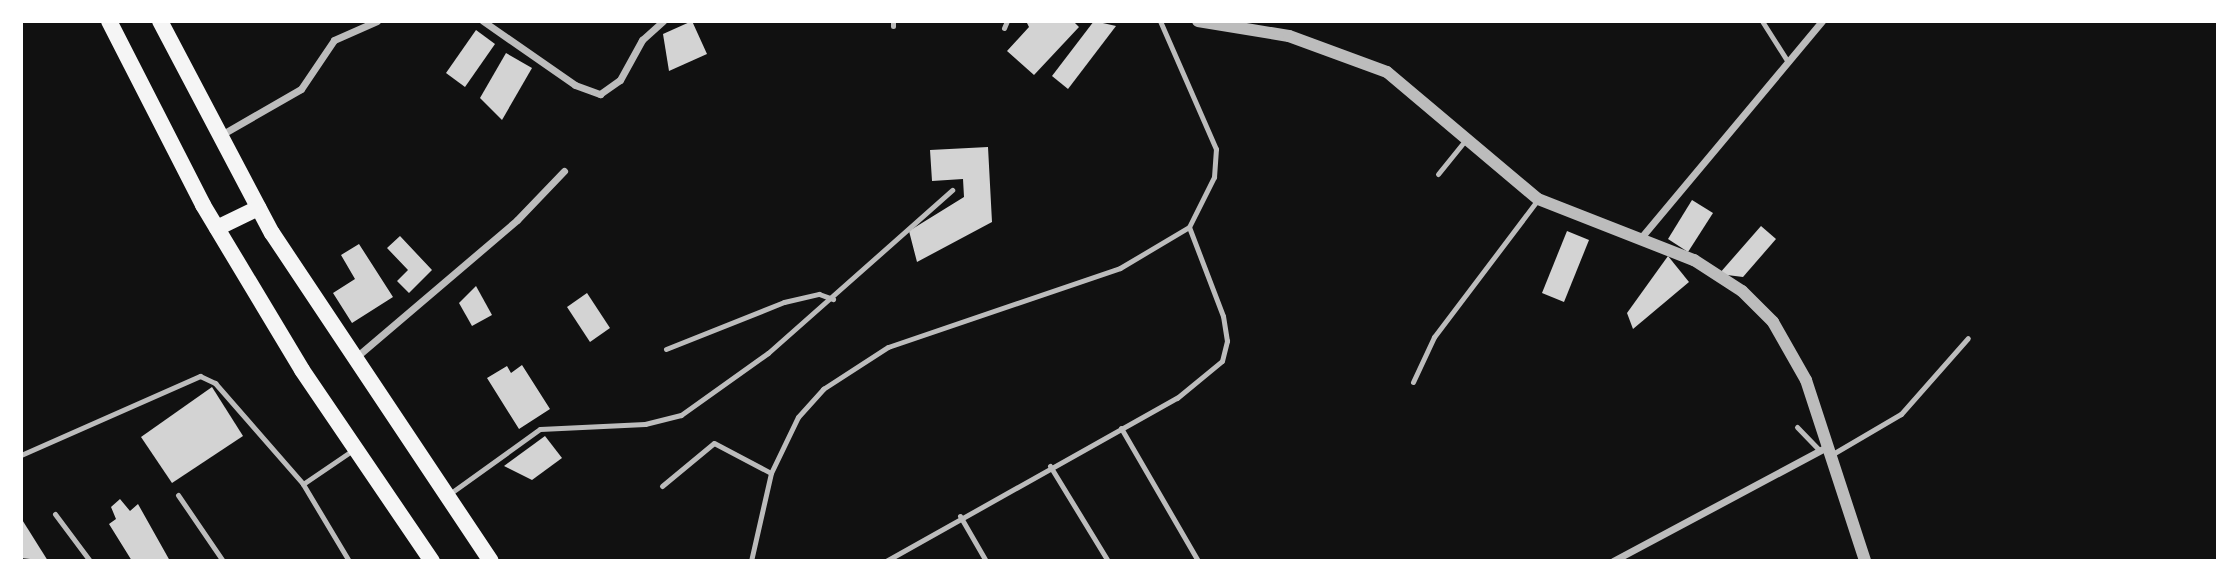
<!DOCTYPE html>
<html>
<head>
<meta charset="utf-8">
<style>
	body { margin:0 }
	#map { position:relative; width:2239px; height:582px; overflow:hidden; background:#111; font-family:"Archivo Narrow",sans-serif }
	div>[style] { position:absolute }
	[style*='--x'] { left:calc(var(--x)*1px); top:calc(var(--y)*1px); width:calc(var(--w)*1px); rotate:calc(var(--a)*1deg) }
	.building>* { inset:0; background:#d3d3d3 }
	.service>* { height:5px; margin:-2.5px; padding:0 2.5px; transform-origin:2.5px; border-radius:2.5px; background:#bcbcbc }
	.minor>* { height:7px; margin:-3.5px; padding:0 3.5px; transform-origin:3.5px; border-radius:3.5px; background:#bcbcbc }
	.tertiary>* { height:12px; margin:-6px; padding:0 6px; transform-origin:6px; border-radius:6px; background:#bcbcbc }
	.primary>* { height:16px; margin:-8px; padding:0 8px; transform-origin:8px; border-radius:8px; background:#f5f5f5 }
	span { translate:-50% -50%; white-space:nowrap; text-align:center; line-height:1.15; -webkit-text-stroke:7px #fff; paint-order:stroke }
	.frame { position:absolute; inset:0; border:23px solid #fff; pointer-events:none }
</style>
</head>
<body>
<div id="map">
	<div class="building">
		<div style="clip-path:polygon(692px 21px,707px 54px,669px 71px,663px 34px)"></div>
		<div style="clip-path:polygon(1026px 21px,1073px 21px,1079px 27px,1034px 75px,1007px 51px,1029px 27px)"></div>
		<div style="clip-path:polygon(1094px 21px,1116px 26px,1068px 89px,1052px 76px)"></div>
		<div style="clip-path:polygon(476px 30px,495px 44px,465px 87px,446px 73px)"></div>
		<div style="clip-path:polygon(506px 53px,532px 68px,502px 120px,480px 98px)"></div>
		<div style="clip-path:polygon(988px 147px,992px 222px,917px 262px,909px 231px,964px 197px,963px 179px,932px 181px,930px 150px)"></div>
		<div style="clip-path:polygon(1692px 200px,1713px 213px,1688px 252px,1668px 239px)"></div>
		<div style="clip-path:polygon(1761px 226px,1776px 239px,1743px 277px,1719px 274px)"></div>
		<div style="clip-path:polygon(1567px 231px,1589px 240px,1564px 302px,1542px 293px)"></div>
		<div style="clip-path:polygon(400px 236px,432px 270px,409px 293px,397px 281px,408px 270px,387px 248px)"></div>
		<div style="clip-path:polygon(359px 244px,393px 297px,352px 323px,333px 293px,355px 279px,341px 255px)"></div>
		<div style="clip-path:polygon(1668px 256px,1689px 282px,1633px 329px,1627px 313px)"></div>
		<div style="clip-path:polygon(476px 286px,492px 315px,472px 326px,459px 303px)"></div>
		<div style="clip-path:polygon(587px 293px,610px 328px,590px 342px,567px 307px)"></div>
		<div style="clip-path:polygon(522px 365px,550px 409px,519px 429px,487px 378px,507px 366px,511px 373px)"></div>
		<div style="clip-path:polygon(212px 387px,243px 436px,172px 483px,141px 437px)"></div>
		<div style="clip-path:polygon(545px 436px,562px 458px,532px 480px,504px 466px)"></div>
		<div style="clip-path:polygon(120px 499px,130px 511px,138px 504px,170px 561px,132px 561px,109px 524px,116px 519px,111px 507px)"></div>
		<div style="clip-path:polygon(21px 518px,48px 561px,21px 558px)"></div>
	</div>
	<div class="service">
		<div style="--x:893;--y:21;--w:5;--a:90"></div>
		<div style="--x:1762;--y:21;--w:49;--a:57.6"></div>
		<div style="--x:1004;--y:28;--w:8;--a:-67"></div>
		<div style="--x:1438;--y:174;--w:46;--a:-51.1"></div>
		<div style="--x:666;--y:349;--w:127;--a:-21.7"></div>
		<div style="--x:784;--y:302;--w:36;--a:-13"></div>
		<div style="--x:819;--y:294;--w:15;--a:20"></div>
		<div style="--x:1413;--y:382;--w:50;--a:-65"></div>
		<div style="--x:1434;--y:337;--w:171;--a:-52.9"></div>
		<div style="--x:1797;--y:427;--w:32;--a:46"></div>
		<div style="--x:1121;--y:428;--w:154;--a:59.9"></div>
		<div style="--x:21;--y:455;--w:196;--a:-23.8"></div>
		<div style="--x:200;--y:376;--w:17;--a:25"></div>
		<div style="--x:215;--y:383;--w:134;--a:48.9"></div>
		<div style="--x:1831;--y:455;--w:81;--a:-30.4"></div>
		<div style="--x:1901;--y:414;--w:101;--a:-48.6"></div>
		<div style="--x:1050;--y:466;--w:111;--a:58.6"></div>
		<div style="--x:662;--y:486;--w:67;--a:-39.6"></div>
		<div style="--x:714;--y:443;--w:64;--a:27.8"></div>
		<div style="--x:178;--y:495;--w:80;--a:55.7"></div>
		<div style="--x:448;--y:495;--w:113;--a:-35.7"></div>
		<div style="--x:540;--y:429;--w:105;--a:-2.7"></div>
		<div style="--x:645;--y:424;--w:37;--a:-14"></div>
		<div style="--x:681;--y:415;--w:107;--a:-35.5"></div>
		<div style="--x:768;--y:353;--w:246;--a:-41.5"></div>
		<div style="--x:55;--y:514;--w:59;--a:53.3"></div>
		<div style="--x:960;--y:516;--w:52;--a:60"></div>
		<div style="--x:349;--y:561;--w:90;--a:-120.9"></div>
		<div style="--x:303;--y:484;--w:60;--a:-34.2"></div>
		<div style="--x:751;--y:561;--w:90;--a:-77.2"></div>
		<div style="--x:771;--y:473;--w:62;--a:-64.3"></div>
		<div style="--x:798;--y:417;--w:38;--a:-48"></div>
		<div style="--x:823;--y:389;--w:77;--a:-32.9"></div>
		<div style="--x:888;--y:347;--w:245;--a:-18.8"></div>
		<div style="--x:1120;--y:268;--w:80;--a:-30.7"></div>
		<div style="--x:1189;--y:227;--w:56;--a:-63.4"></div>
		<div style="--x:1214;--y:177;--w:28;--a:-86"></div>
		<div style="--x:1216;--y:149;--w:140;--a:-113.6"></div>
		<div style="--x:886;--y:561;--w:334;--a:-29.3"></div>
		<div style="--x:1177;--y:398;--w:58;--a:-39.4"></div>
		<div style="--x:1222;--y:361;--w:21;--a:-76"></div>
		<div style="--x:1227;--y:341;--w:25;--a:-99"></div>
		<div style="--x:1223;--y:316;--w:95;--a:-110.9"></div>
	</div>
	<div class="minor">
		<div style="--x:483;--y:21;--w:112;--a:34.8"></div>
		<div style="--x:575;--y:85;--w:27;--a:20"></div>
		<div style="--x:600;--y:94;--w:24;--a:-35"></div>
		<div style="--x:620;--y:80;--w:46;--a:-61.2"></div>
		<div style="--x:642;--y:40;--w:28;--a:-42"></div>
		<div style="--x:221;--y:135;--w:92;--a:-29.9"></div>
		<div style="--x:301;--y:89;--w:59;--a:-56"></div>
		<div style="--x:334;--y:40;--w:47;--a:-23.8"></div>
		<div style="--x:1639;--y:240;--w:285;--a:-50.1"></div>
		<div style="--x:355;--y:358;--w:213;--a:-40.4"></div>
		<div style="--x:517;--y:220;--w:68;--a:-46.2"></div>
		<div style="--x:1613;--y:561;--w:244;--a:-28.1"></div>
	</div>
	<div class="tertiary">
		<div style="--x:1198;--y:21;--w:92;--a:9.4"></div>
		<div style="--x:1289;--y:36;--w:104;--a:20.2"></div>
		<div style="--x:1387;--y:72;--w:197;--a:40.1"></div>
		<div style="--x:1538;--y:199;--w:168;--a:21.4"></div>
		<div style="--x:1694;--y:260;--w:57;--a:32.9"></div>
		<div style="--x:1742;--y:291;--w:44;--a:45"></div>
		<div style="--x:1773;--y:322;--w:67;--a:60.4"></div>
		<div style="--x:1806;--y:380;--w:190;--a:71.9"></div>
	</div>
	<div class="primary">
		<div style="--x:109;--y:21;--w:207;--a:62.9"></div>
		<div style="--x:203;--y:205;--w:192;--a:59"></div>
		<div style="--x:302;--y:370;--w:231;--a:55.8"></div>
		<div style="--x:160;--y:21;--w:240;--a:62.2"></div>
		<div style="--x:272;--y:233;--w:394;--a:56.3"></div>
		<div style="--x:217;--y:228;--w:46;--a:-26"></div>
	</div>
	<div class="frame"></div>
</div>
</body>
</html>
